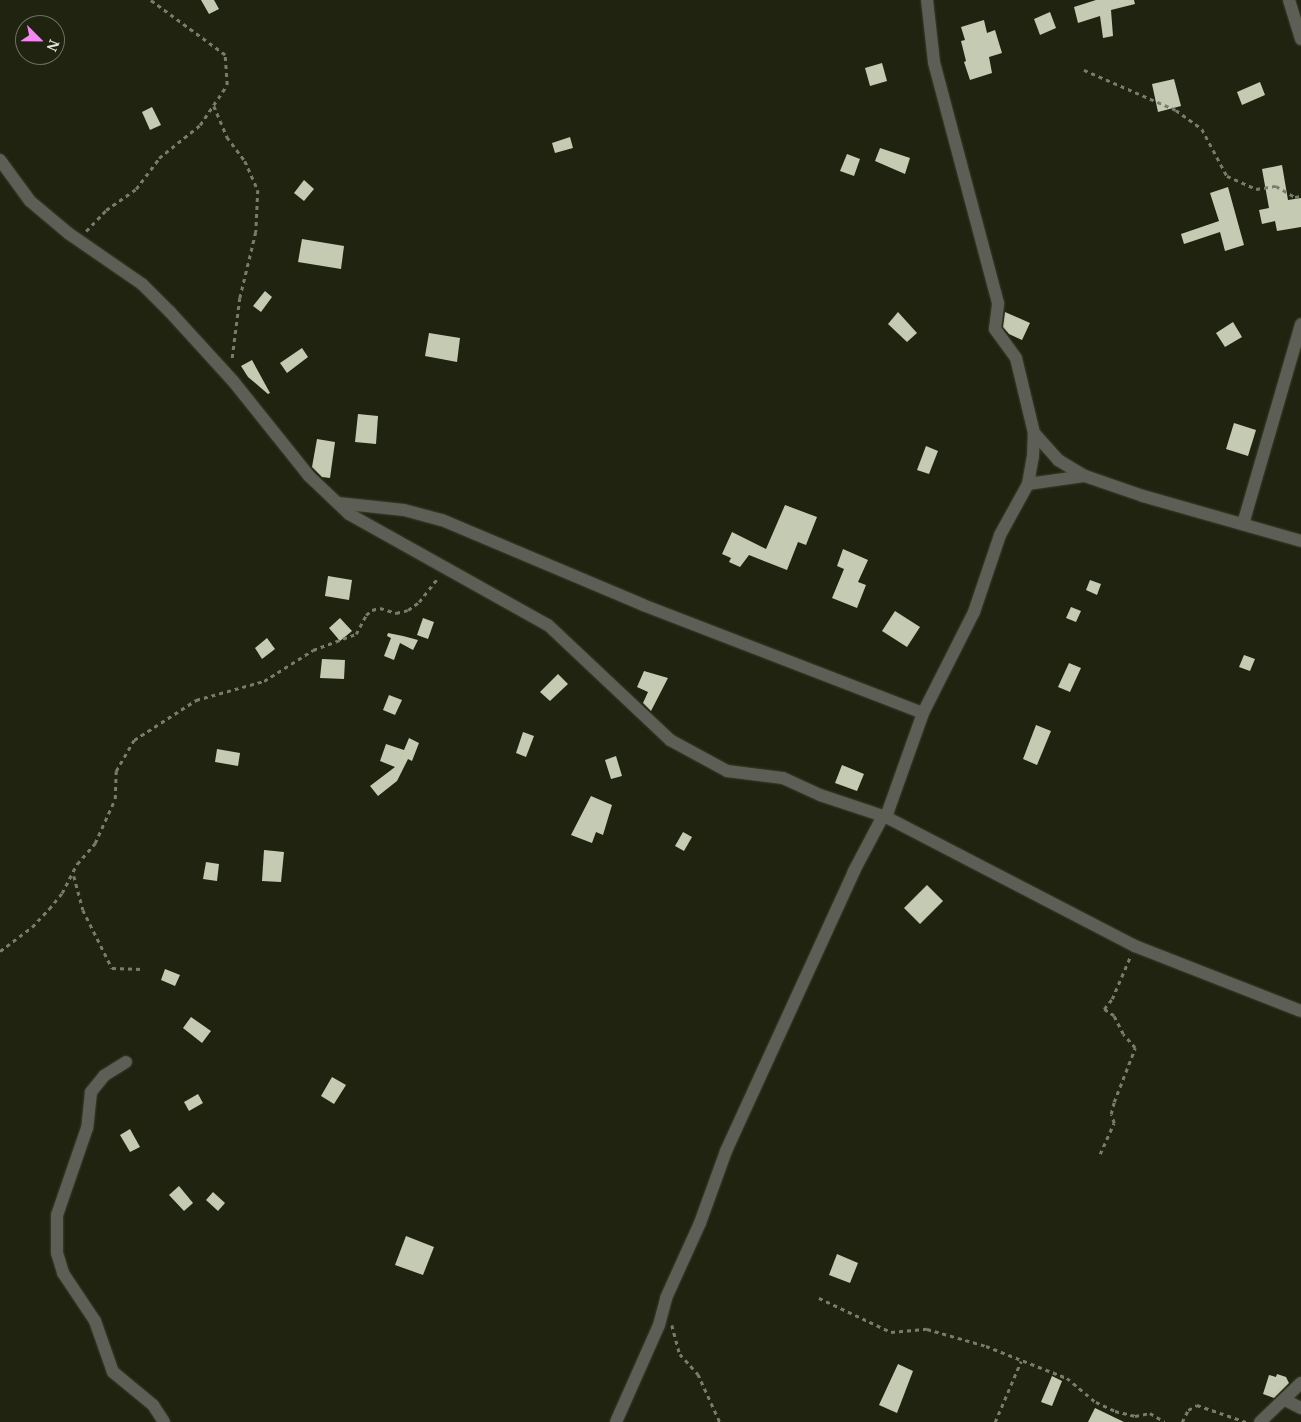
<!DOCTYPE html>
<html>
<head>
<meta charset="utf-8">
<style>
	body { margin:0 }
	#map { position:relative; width:1301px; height:1422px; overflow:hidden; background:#1f2310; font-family:"Noto Serif",serif }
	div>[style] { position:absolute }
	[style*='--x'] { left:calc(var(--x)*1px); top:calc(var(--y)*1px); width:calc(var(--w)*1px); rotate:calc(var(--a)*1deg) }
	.building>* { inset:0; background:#c5cbb3 }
	.path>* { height:2.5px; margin-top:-1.25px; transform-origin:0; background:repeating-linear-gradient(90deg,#787c6c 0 4px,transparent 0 8px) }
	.roads { filter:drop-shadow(0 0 1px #3a3e2c) drop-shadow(0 0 1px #3a3e2c) }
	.minor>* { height:12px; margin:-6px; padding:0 6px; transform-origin:6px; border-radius:6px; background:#5d5f56 }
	span { translate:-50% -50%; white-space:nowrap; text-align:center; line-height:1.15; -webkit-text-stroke:5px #1f2310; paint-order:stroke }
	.north { position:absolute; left:15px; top:15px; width:50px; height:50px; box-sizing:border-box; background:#1f2310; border:1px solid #6d7160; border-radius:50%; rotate:113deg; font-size:14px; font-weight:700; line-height:20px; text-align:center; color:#e2e5d9 }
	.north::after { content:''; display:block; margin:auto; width:18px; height:22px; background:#f489f0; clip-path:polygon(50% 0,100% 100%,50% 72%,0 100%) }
</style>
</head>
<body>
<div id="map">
	<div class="building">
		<div style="clip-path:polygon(201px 0,214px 0,219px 9px,209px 14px)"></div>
		<div style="clip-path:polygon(1096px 0,1134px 0,1135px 4px,1111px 10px,1113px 36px,1103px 38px,1100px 16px,1078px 23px,1074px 7px)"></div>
		<div style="clip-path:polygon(1050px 12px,1056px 28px,1040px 35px,1034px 19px)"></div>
		<div style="clip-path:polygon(984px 20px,987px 33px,995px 30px,1002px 53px,989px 57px,992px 73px,970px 80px,964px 62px,966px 61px,961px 41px,965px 40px,961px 27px)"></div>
		<div style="clip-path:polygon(882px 63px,887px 81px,870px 86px,865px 68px)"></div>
		<div style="clip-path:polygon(1174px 79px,1181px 106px,1158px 112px,1152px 84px)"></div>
		<div style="clip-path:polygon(1260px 82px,1265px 95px,1242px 105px,1237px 92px)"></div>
		<div style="clip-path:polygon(152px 107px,161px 125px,150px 130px,142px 112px)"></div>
		<div style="clip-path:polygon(570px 137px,573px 148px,555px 153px,552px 143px)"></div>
		<div style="clip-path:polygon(880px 148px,910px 158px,905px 174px,875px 161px)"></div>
		<div style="clip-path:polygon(847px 154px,860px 159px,854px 176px,840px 171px)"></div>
		<div style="clip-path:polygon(1282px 165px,1288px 200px,1301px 198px,1301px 227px,1277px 231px,1275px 221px,1262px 224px,1259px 210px,1269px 208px,1262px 169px)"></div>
		<div style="clip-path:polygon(304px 180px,314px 189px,304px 201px,294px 193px)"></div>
		<div style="clip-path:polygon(1228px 187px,1244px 245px,1225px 251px,1220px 232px,1184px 244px,1181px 234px,1219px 221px,1210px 193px)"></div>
		<div style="clip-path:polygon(302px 239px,344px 246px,341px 269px,298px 262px)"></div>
		<div style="clip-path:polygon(265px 291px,272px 297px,261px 312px,253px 306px)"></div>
		<div style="clip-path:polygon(898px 312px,917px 333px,907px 342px,888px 324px)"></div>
		<div style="clip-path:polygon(1005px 312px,1030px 323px,1022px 340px,1009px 334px,1003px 327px)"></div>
		<div style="clip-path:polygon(1233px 322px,1242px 337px,1225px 347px,1216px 333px)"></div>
		<div style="clip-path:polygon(429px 333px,460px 338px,457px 362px,425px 356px)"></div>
		<div style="clip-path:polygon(302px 348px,308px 357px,287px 373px,280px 363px)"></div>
		<div style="clip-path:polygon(252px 360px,270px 393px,268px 394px,248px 377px,241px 366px)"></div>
		<div style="clip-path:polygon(358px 414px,378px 416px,376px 444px,355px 442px)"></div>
		<div style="clip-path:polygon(1234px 423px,1256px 430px,1248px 456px,1226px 449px)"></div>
		<div style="clip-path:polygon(317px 439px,335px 442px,330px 478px,322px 477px,312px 467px)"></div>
		<div style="clip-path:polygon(926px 446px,938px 451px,929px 474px,917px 470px)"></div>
		<div style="clip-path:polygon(785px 505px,817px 517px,806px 545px,798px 542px,787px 570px,749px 555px,740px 567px,729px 562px,731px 558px,722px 554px,732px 532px,766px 549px)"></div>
		<div style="clip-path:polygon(843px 549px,868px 560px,858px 582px,866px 585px,857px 608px,832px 598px,844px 569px,837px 566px)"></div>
		<div style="clip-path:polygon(328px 576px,352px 580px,349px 600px,325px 596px)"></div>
		<div style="clip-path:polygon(1090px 580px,1101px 584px,1097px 595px,1086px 590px)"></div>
		<div style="clip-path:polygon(1071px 607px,1081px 611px,1076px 622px,1066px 618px)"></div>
		<div style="clip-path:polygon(895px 611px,920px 627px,907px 647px,882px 631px)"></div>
		<div style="clip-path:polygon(340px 618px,352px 631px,340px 641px,329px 628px)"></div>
		<div style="clip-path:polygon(423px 618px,434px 622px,428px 639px,417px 635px)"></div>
		<div style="clip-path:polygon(388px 633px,403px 636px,418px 640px,413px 650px,400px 643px,394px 660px,384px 656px,391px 638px,387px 636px)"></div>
		<div style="clip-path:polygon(267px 638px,275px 649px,262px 659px,255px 648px)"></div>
		<div style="clip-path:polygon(1244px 655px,1255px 659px,1250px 671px,1239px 667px)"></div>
		<div style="clip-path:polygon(322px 659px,345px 660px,344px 679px,320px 678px)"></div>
		<div style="clip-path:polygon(1069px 663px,1081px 668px,1070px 692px,1058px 687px)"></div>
		<div style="clip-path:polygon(644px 671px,668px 678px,651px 711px,643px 703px,648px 692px,637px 687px)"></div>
		<div style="clip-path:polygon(558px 674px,568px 684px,550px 701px,540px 692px)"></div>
		<div style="clip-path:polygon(389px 695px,402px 700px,395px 715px,383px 710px)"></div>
		<div style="clip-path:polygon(1036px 725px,1051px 731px,1037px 765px,1023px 759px)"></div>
		<div style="clip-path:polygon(523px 732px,534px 736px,526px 757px,516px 753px)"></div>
		<div style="clip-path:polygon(409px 738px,419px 743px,412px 761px,408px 759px,397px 781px,378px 796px,370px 786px,395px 767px,380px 761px,386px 744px,404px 750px)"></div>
		<div style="clip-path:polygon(217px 749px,240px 753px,238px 766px,215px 762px)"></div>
		<div style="clip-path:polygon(616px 756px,622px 776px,611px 779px,605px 760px)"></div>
		<div style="clip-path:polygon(842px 765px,864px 774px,857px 791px,835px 783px)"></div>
		<div style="clip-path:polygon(591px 796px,612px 805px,603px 835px,596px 832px,592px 843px,571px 835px)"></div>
		<div style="clip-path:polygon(683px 832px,692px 837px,684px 851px,675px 846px)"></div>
		<div style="clip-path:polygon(264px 850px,284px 852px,281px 882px,262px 881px)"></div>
		<div style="clip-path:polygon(206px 862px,219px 864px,217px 881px,203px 879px)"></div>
		<div style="clip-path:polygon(927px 885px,943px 901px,920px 924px,904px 908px)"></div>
		<div style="clip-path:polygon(165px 969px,180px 975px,175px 986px,161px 980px)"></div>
		<div style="clip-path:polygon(191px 1017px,211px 1031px,202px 1043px,183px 1028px)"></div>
		<div style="clip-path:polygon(332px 1077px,346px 1085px,334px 1104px,321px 1096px)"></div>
		<div style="clip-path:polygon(198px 1094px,203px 1103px,189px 1111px,184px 1102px)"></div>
		<div style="clip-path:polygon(130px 1129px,140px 1147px,130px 1152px,120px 1135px)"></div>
		<div style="clip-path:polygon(179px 1186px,193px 1203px,184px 1211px,169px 1195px)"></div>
		<div style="clip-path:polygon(213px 1192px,225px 1203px,218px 1211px,206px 1200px)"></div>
		<div style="clip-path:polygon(406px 1236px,434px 1247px,423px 1275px,395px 1265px)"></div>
		<div style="clip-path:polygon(837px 1254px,858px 1263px,850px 1283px,829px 1275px)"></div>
		<div style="clip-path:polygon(898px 1364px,913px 1371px,897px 1413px,879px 1405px)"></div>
		<div style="clip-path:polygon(1277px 1374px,1286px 1377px,1289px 1383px,1274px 1398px,1263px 1394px,1269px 1375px,1276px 1377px)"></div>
		<div style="clip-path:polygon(1052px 1376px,1062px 1381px,1052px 1406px,1041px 1402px)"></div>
		<div style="clip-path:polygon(1095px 1408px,1124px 1422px,1088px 1422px)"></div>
	</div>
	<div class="path">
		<div style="--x:1084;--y:70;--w:100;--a:23.5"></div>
		<div style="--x:1176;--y:110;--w:32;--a:36"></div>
		<div style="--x:1202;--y:129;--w:53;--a:62"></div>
		<div style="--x:1227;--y:176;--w:32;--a:24"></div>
		<div style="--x:1256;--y:189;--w:20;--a:-9"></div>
		<div style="--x:1276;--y:186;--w:22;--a:30"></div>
		<div style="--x:1295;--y:197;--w:6;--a:-9"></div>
		<div style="--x:214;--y:106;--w:34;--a:67"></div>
		<div style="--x:227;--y:137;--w:30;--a:53"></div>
		<div style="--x:245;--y:161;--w:32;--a:66"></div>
		<div style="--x:258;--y:190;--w:42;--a:92.7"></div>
		<div style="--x:256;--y:232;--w:68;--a:103.6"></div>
		<div style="--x:240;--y:298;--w:64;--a:97.2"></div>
		<div style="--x:86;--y:231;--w:29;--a:-46"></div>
		<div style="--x:106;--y:210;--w:37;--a:-35"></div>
		<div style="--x:136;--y:189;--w:39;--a:-53"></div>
		<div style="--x:159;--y:158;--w:53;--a:-38.8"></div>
		<div style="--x:200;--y:125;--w:48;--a:-56"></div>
		<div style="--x:227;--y:85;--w:30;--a:-94"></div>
		<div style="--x:225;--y:55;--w:93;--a:-143.7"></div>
		<div style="--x:74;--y:876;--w:35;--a:75"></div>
		<div style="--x:83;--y:910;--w:65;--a:63.4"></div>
		<div style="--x:112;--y:968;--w:30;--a:2"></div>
		<div style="--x:0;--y:951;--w:40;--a:-37"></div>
		<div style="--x:32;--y:927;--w:25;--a:-47"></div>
		<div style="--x:49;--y:909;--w:21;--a:-51"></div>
		<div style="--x:62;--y:893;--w:33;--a:-63"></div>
		<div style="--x:77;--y:864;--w:28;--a:-49"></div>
		<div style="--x:95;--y:843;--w:48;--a:-65.6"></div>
		<div style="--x:115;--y:799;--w:28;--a:-88"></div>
		<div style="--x:116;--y:771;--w:36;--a:-60"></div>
		<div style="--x:134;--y:740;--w:74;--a:-32.8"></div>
		<div style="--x:196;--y:700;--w:71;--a:-15.6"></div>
		<div style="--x:264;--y:681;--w:58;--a:-32.3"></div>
		<div style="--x:313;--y:650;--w:46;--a:-20.4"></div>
		<div style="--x:356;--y:634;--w:21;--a:-62"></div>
		<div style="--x:366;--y:615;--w:8;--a:-40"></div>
		<div style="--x:372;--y:610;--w:8;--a:-14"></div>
		<div style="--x:380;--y:608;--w:17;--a:17"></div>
		<div style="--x:396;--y:613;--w:12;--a:-14"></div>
		<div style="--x:408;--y:610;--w:14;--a:-36"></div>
		<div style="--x:419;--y:602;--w:31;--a:-52"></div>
		<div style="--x:1100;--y:1154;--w:34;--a:-66"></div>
		<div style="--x:1114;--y:1123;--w:9;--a:-108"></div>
		<div style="--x:1111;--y:1114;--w:12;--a:-76"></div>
		<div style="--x:1114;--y:1102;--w:58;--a:-68.7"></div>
		<div style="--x:1135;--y:1048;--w:18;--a:-131"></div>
		<div style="--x:1123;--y:1034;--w:20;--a:-117"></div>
		<div style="--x:1114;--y:1016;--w:12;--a:-145"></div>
		<div style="--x:1104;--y:1009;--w:13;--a:-51"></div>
		<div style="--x:1112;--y:999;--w:46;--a:-66.8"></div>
		<div style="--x:819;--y:1298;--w:80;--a:25.3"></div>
		<div style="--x:891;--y:1332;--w:36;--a:-5"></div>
		<div style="--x:927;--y:1329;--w:61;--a:16.1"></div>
		<div style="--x:986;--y:1346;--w:87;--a:21.6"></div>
		<div style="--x:1067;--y:1378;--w:38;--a:40"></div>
		<div style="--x:1096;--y:1402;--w:21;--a:25"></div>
		<div style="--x:1115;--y:1411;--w:21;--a:14"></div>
		<div style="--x:1135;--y:1416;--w:15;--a:-11"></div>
		<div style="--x:1150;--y:1413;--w:17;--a:31"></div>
		<div style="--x:672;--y:1325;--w:30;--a:75"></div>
		<div style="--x:680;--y:1354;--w:27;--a:48"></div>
		<div style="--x:698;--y:1374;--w:53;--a:65.4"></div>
		<div style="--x:995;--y:1422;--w:66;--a:-66.9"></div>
		<div style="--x:1182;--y:1422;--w:13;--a:-63"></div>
		<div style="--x:1188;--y:1410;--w:10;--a:-29"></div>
		<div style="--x:1197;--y:1405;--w:52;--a:19.1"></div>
	</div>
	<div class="roads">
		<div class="minor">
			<div style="--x:1289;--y:0;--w:41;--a:72.9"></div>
			<div style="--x:0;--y:160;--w:51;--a:53.8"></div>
			<div style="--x:30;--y:201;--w:50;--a:40.1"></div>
			<div style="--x:68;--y:233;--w:90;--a:34.6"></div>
			<div style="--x:142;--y:284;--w:40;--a:45"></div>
			<div style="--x:170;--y:312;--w:93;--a:47.6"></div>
			<div style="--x:233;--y:381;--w:122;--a:51.3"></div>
			<div style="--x:309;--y:476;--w:55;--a:43.5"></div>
			<div style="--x:349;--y:514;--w:228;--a:29.2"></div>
			<div style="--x:548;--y:625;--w:168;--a:43.3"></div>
			<div style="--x:670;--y:740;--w:65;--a:28.5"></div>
			<div style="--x:727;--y:771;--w:56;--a:7.1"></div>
			<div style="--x:783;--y:778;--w:41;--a:24.7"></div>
			<div style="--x:820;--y:795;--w:70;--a:18.4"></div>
			<div style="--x:886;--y:817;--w:280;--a:27.4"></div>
			<div style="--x:1135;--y:946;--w:178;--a:21.4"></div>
			<div style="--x:1034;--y:433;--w:36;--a:48"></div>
			<div style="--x:1058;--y:460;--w:31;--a:31"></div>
			<div style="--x:1085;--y:476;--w:61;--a:19"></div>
			<div style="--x:1143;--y:496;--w:164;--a:15.9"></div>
			<div style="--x:1028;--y:484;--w:58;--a:-8"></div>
			<div style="--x:338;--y:503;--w:66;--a:6.1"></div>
			<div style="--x:404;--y:510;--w:39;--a:15"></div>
			<div style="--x:442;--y:520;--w:218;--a:22.9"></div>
			<div style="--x:643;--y:605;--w:300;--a:21.1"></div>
			<div style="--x:1243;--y:524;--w:208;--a:-73.8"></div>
			<div style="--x:886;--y:817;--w:110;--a:-70.4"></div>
			<div style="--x:923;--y:713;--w:113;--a:-63.2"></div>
			<div style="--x:974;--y:612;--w:81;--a:-71.3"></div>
			<div style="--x:1000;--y:535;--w:58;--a:-61.2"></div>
			<div style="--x:1028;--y:484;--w:27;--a:-80"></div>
			<div style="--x:1033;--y:457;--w:24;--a:-88"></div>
			<div style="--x:1034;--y:433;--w:77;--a:-103.5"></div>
			<div style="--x:1016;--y:358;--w:36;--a:-126"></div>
			<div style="--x:995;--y:329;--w:26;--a:-83"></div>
			<div style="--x:998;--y:303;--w:249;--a:-104.9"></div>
			<div style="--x:934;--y:62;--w:62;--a:-96.4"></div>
			<div style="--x:126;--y:1062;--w:26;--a:148"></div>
			<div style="--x:104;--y:1076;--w:21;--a:129"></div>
			<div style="--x:91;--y:1092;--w:36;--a:96"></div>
			<div style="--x:87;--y:1128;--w:92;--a:109"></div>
			<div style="--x:57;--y:1215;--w:38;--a:90"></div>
			<div style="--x:57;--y:1253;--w:21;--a:73"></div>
			<div style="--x:63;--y:1273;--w:58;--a:56.3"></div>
			<div style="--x:95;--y:1321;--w:54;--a:70.6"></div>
			<div style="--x:113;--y:1372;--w:52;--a:39.5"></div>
			<div style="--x:153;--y:1405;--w:20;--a:57"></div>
			<div style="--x:1285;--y:1400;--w:18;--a:27"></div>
			<div style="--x:616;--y:1422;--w:106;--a:-66.1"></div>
			<div style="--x:659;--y:1325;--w:28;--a:-75"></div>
			<div style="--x:666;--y:1298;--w:82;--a:-65.6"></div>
			<div style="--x:700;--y:1223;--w:77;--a:-70.1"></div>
			<div style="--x:726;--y:1151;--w:308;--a:-65.4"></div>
			<div style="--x:854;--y:871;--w:62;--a:-62.2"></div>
			<div style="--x:1260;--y:1422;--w:57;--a:-43.6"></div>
		</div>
	</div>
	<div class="north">N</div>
</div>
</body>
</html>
